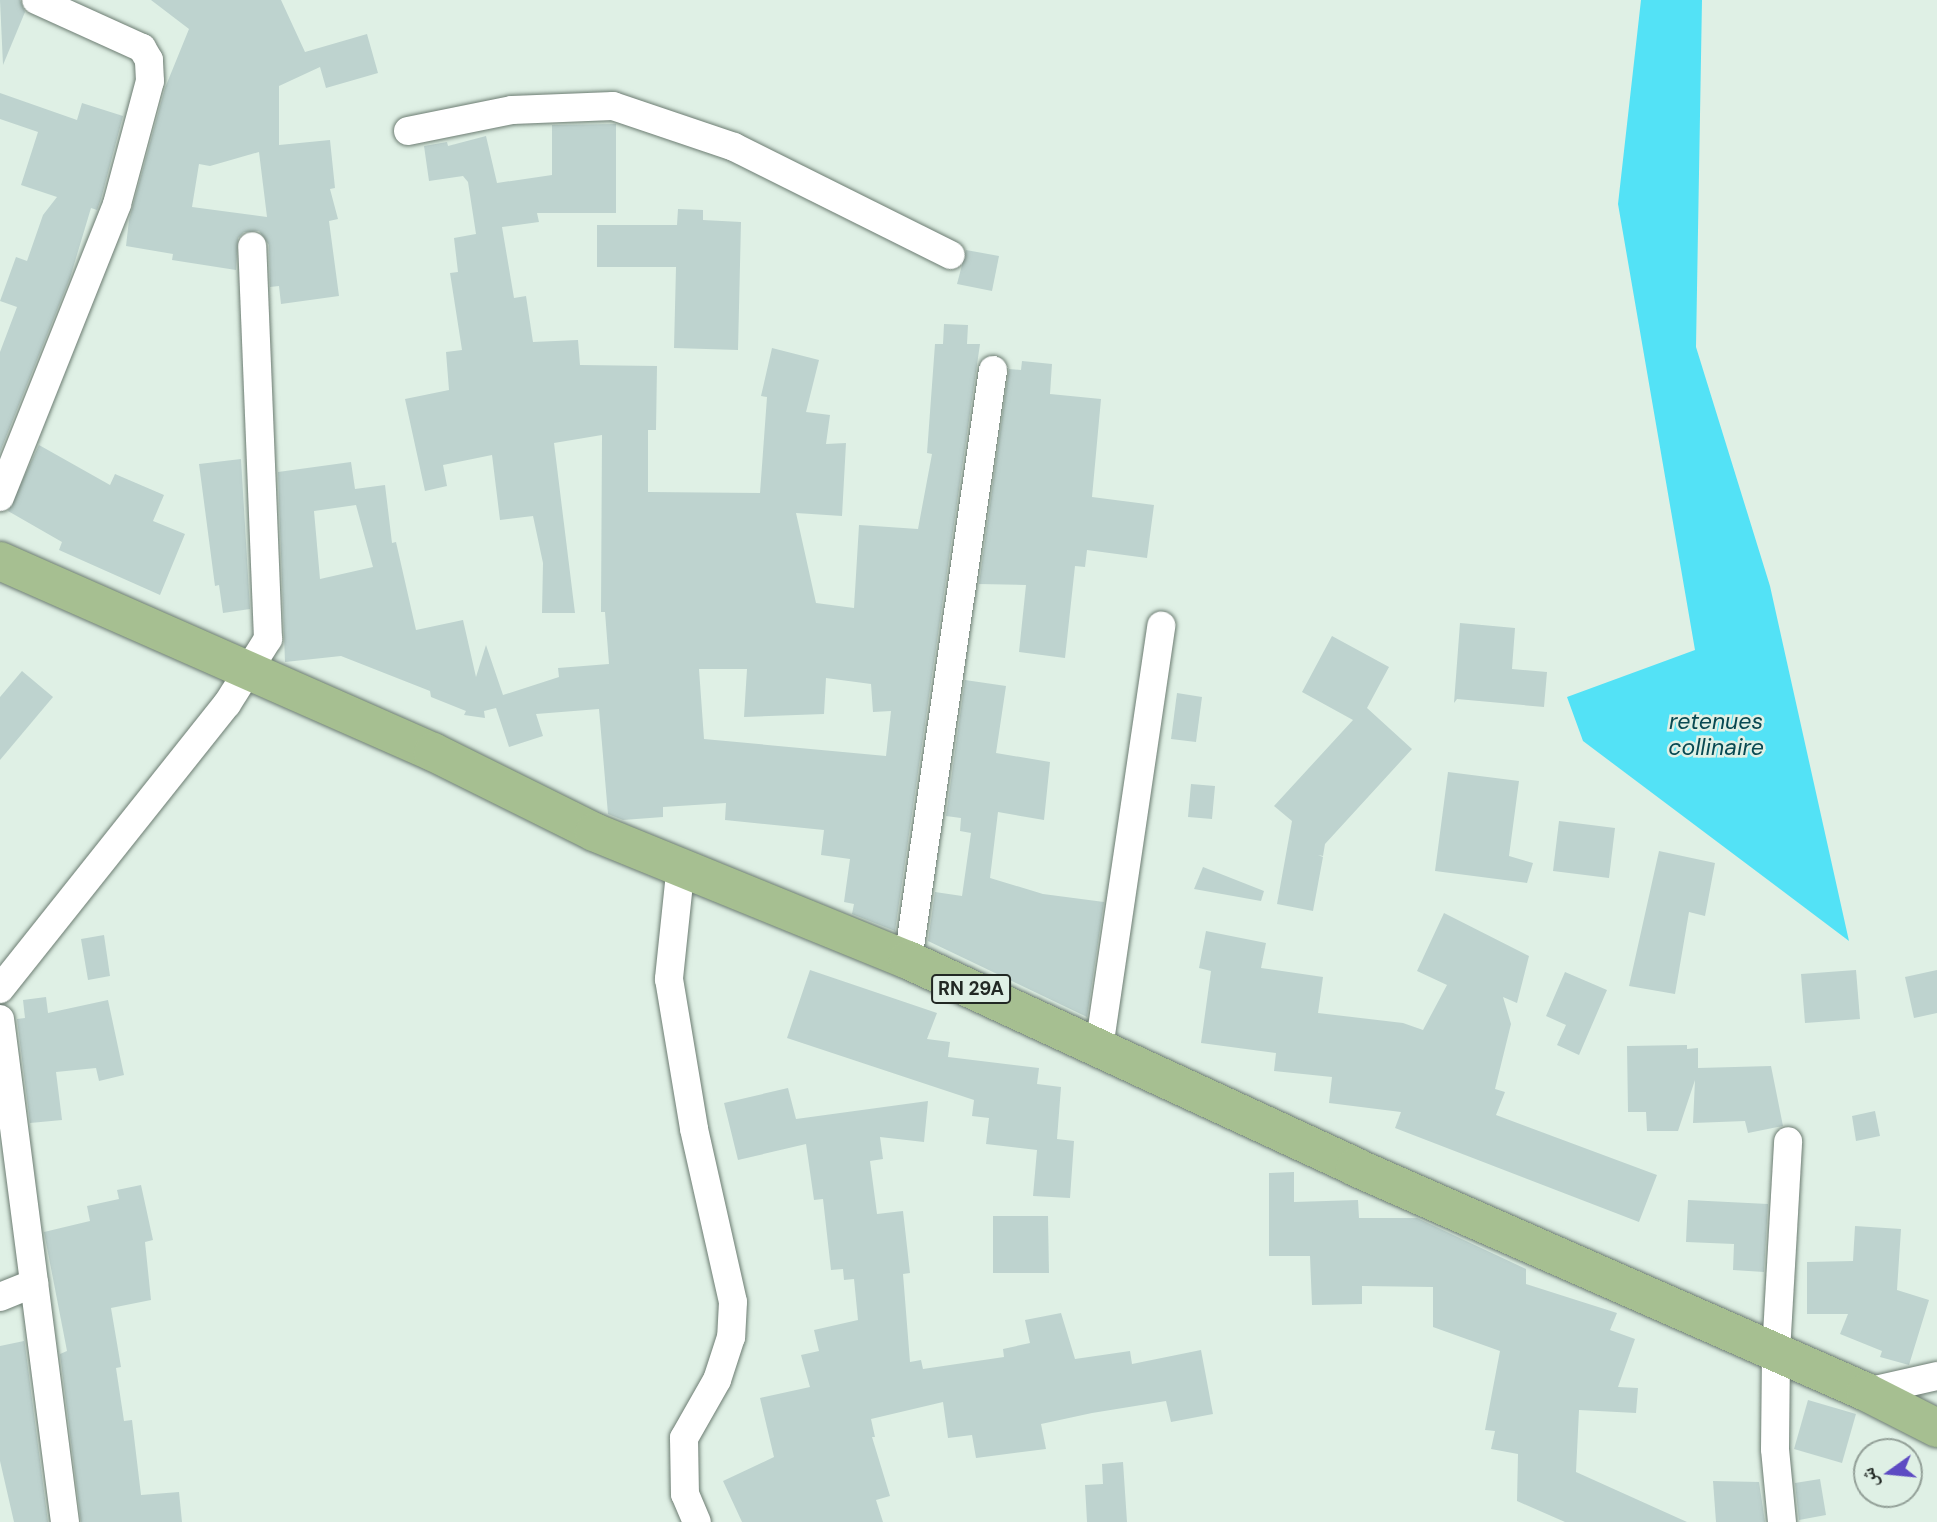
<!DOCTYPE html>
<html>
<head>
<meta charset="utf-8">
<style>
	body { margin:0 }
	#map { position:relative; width:1937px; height:1522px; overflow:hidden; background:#dff0e5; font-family:"DM Sans","Noto Naskh Arabic",sans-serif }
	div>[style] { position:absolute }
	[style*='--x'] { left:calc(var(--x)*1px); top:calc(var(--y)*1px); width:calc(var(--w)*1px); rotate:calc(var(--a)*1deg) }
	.water>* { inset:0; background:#53e2f6 }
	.building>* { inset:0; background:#bed3cf }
	.roads { filter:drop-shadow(0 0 2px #6c7c72) drop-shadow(0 0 2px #6c7c72) }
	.street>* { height:28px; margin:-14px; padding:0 14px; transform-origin:14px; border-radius:14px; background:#fff }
	.primary>* { height:38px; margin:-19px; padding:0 19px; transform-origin:19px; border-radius:19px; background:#a6bf91 }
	span { translate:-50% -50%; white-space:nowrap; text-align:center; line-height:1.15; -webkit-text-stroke:5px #dff0e5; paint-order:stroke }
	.shield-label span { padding:2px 5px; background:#dff0e5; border:2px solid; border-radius:5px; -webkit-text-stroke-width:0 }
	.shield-label { font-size:19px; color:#222824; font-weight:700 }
	.water-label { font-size:23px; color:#084952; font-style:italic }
	.north { position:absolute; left:1853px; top:1438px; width:70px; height:70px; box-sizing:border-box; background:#dff0e5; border:2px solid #93a098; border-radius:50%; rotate:255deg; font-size:19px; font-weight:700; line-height:28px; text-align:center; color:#222824 }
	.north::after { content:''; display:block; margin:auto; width:24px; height:32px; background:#5d4bc3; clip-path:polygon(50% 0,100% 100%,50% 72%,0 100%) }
</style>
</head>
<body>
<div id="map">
	<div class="water">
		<div style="clip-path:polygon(1641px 0,1702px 0,1696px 347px,1770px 586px,1849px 941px,1583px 741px,1567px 697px,1695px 650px,1618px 204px)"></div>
	</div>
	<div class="building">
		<div style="clip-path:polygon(0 0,20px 0,25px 12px,3px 65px)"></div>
		<div style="clip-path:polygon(evenodd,151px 0,281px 0,305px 52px,367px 34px,378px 73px,326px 88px,320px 67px,279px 86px,279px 145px,330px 140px,335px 188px,330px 189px,338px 219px,329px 221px,339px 296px,281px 304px,279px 286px,270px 287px,269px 245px,259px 231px,244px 232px,238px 238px,236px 270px,172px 260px,173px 254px,126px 246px,129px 220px,165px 88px,189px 29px,151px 0,259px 152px,267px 217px,192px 207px,199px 164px,210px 166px,259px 152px)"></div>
		<div style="clip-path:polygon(0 93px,77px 120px,82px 103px,123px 116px,101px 199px,97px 210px,91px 208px,70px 278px,0 452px,0 352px,17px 307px,0 301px,16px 257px,27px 261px,43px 215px,57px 197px,21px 185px,38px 132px,0 119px)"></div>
		<div style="clip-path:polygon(evenodd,616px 124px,616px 213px,537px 213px,539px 222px,502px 227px,514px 298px,526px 296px,533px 342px,578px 340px,580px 365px,657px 366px,656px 430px,648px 430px,648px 492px,760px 493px,767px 397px,761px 396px,772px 348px,819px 360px,806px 412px,830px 415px,826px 444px,846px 443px,842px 516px,796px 513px,816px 603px,854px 608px,859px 525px,918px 529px,932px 454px,927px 453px,935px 344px,943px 344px,944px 324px,968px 325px,967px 344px,980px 344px,895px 931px,852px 914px,854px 904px,844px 902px,850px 859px,821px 855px,824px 830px,725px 820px,726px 803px,663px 807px,663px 817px,623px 820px,608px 814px,599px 709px,536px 714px,543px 736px,509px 747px,496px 708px,484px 711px,485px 718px,464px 715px,466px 711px,431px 697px,430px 691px,341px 656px,285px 662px,278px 472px,351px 462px,355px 489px,385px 485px,392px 543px,396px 542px,416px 630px,463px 620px,476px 677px,486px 645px,503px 695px,559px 677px,558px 668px,609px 664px,605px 612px,601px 612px,602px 435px,554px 443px,575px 613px,542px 613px,543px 563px,533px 516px,500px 520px,492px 455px,443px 465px,447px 486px,425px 491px,405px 399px,449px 390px,446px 352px,462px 350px,450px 273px,458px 272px,454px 238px,476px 234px,468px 182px,463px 176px,429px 181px,424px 146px,447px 142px,448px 146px,486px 136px,497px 183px,552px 175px,552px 125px,616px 124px,356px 505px,373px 567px,320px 579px,314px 511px,356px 505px,616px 124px,699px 669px,747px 669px,744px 717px,824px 714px,826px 678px,871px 684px,873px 712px,891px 711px,886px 756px,704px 739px,699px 669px)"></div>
		<div style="clip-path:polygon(678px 209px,703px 210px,703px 220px,741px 222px,738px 350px,674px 348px,676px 267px,597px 267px,597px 225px,677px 225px)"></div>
		<div style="clip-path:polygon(966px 250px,999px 256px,992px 291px,957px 284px)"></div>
		<div style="clip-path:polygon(1022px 361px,1052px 364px,1050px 394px,1101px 399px,1092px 497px,1154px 505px,1147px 558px,1087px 550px,1085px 567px,1075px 566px,1065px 658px,1019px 652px,1026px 585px,979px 584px,1009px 369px,1021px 370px)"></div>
		<div style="clip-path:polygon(39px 445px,110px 485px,115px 474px,164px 495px,153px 521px,185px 534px,160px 595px,59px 550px,62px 542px,8px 511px)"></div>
		<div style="clip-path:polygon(241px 459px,250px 609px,223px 613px,219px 585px,215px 586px,199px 464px)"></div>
		<div style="clip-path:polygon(1460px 623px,1515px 628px,1512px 669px,1547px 672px,1544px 707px,1457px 699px,1454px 703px)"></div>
		<div style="clip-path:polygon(1332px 636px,1389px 667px,1367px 708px,1412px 749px,1325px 844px,1323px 856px,1318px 855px,1323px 857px,1313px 911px,1277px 904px,1292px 821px,1274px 806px,1353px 720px,1302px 692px)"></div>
		<div style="clip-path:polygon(22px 671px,53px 697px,0 760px,0 697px)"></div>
		<div style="clip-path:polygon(965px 680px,1006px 686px,996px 753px,1050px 762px,1044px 820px,998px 812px,990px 878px,1043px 894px,1104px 902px,1087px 1017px,928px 941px,935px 892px,962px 896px,971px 833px,960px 831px,961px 818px,946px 816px)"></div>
		<div style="clip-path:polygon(1177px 693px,1202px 697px,1196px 742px,1171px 739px)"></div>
		<div style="clip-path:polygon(1448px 772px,1519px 781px,1509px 856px,1533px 863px,1527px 883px,1435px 871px)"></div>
		<div style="clip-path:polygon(1191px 784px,1215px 786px,1212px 819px,1188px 817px)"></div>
		<div style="clip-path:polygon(1559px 821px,1615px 828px,1609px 878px,1553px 871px)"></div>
		<div style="clip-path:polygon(1659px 851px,1715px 863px,1705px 916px,1689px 912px,1675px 994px,1629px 986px)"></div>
		<div style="clip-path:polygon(1203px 867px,1264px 891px,1261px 901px,1194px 889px)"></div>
		<div style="clip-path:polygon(1444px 913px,1529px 956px,1517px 1003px,1503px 997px,1511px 1024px,1495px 1089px,1505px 1092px,1496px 1115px,1657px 1175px,1639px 1222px,1395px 1128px,1401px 1112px,1329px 1103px,1332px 1077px,1274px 1071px,1276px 1053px,1201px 1043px,1211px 971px,1199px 968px,1206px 931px,1266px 943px,1261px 968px,1323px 977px,1318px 1013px,1403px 1023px,1423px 1030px,1447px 985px,1417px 971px)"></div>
		<div style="clip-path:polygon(104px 935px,110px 976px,88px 980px,81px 939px)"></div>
		<div style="clip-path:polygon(810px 970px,937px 1013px,927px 1039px,950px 1042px,948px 1057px,1039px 1068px,1037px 1084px,1061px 1087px,1057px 1139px,1074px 1141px,1070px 1198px,1033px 1196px,1037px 1150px,986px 1144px,989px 1118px,972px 1116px,974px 1100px,787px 1038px)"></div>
		<div style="clip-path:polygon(1856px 970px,1860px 1019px,1805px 1023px,1801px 974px)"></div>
		<div style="clip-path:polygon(1937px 970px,1937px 1013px,1914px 1018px,1905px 977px)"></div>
		<div style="clip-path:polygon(1565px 972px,1607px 990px,1579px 1055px,1557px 1045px,1566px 1025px,1546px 1016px)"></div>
		<div style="clip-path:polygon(46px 997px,48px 1013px,108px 1000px,124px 1075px,99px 1081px,96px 1068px,56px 1072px,62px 1120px,30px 1123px,17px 1019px,25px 1018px,23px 1000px)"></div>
		<div style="clip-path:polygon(1687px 1045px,1687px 1049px,1698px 1048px,1698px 1068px,1771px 1066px,1783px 1126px,1748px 1133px,1745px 1121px,1693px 1123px,1695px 1080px,1678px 1131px,1647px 1131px,1646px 1112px,1628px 1112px,1627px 1046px)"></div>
		<div style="clip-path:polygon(788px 1088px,796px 1119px,928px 1101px,924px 1142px,880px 1137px,883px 1159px,870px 1161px,877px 1214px,903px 1211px,910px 1273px,903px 1274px,910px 1362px,921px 1360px,923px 1369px,1004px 1357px,1003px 1349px,1030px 1343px,1025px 1320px,1061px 1313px,1075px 1359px,1130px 1351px,1132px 1364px,1201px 1350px,1213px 1414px,1171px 1422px,1166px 1401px,1092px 1413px,1041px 1424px,1046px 1449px,976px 1458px,972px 1435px,948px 1438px,943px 1402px,871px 1419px,875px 1437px,872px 1437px,890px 1496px,876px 1500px,883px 1522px,742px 1522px,723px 1481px,774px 1457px,760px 1398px,810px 1387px,801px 1355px,819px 1351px,814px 1330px,858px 1320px,854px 1279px,844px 1280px,843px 1269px,831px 1270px,823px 1199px,814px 1200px,806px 1144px,738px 1160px,724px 1103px)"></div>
		<div style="clip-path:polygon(1875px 1111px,1880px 1136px,1856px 1141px,1852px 1116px)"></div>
		<div style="clip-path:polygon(1294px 1172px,1294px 1202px,1358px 1200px,1359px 1218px,1417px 1218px,1526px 1269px,1526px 1284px,1617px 1313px,1610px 1330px,1635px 1339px,1618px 1387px,1638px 1388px,1636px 1413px,1579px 1410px,1576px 1472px,1687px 1522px,1565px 1522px,1517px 1501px,1518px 1454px,1491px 1449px,1495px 1431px,1485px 1430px,1500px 1351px,1433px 1327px,1433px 1287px,1362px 1286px,1362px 1304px,1312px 1305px,1310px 1256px,1269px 1256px,1269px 1173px)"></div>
		<div style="clip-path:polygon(141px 1185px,153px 1240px,145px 1242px,151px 1300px,111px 1308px,121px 1367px,116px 1368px,124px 1421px,132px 1420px,141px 1495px,179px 1492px,182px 1522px,81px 1522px,60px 1354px,67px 1351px,44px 1232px,90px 1221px,87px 1206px,119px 1199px,117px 1190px)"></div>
		<div style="clip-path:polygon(1688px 1200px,1768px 1204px,1764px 1272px,1733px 1270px,1734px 1244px,1686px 1242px)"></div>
		<div style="clip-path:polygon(993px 1216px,1048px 1216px,1049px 1273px,993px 1273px)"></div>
		<div style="clip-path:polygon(1855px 1226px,1901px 1229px,1897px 1290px,1929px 1300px,1909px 1365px,1880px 1357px,1882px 1351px,1840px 1334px,1848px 1314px,1807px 1314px,1807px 1262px,1853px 1261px)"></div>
		<div style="clip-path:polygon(22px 1322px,48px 1522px,14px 1522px,0 1461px,0 1346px,24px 1341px)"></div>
		<div style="clip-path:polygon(1808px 1400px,1856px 1414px,1842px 1463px,1794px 1449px)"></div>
		<div style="clip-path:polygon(1123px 1462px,1127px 1522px,1087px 1522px,1085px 1485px,1103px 1484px,1102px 1464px)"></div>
		<div style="clip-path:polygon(1820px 1479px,1826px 1515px,1799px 1520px,1795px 1483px)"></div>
		<div style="clip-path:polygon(1713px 1481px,1759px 1482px,1765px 1522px,1716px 1522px)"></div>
	</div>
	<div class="roads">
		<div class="street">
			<div style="--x:408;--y:131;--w:106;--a:-11.4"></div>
			<div style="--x:512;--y:110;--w:101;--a:-2.3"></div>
			<div style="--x:613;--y:106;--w:128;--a:18.7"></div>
			<div style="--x:734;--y:147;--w:242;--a:26.5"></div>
			<div style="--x:0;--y:497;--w:315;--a:-68.2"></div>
			<div style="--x:117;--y:204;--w:127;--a:-75"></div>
			<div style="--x:150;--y:81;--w:21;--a:-93"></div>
			<div style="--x:149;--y:60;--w:14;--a:-120"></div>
			<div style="--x:142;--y:48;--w:116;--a:-155.6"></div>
			<div style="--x:681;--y:864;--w:116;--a:96"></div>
			<div style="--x:669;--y:979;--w:152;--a:80.5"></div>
			<div style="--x:694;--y:1129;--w:177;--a:77.3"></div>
			<div style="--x:733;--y:1302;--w:35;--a:93"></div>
			<div style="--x:731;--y:1337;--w:45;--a:108"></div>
			<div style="--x:717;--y:1380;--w:67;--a:119.6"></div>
			<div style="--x:684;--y:1438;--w:56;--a:89"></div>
			<div style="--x:685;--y:1494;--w:30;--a:67"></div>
			<div style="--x:908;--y:960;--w:596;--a:-81.8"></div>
			<div style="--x:0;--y:989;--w:364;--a:-51.5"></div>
			<div style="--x:227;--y:704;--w:77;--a:-57.8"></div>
			<div style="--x:268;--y:639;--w:393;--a:-92.3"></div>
			<div style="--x:0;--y:1019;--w:507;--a:82.64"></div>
			<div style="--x:1099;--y:1048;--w:427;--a:-81.6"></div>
			<div style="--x:0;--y:1297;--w:37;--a:-22"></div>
			<div style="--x:1866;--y:1392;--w:73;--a:-12.7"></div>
			<div style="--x:1782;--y:1522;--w:73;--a:-95.5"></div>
			<div style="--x:1775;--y:1449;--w:97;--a:-89.4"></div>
			<div style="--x:1776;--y:1352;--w:211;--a:-86.7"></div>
		</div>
		<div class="primary">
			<div style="--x:0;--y:561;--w:473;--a:23.8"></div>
			<div style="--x:433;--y:752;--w:180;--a:26.4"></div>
			<div style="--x:594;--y:832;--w:339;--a:22.2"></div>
			<div style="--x:908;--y:960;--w:493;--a:24.8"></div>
			<div style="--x:1355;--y:1167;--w:558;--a:23.76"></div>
			<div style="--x:1866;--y:1392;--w:80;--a:26.9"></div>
		</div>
	</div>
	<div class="shield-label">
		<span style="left:971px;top:989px">RN 29A</span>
	</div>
	<div class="water-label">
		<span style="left:1716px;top:734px">retenues<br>collinaire</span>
	</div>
	<div class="north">ش</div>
</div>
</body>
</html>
